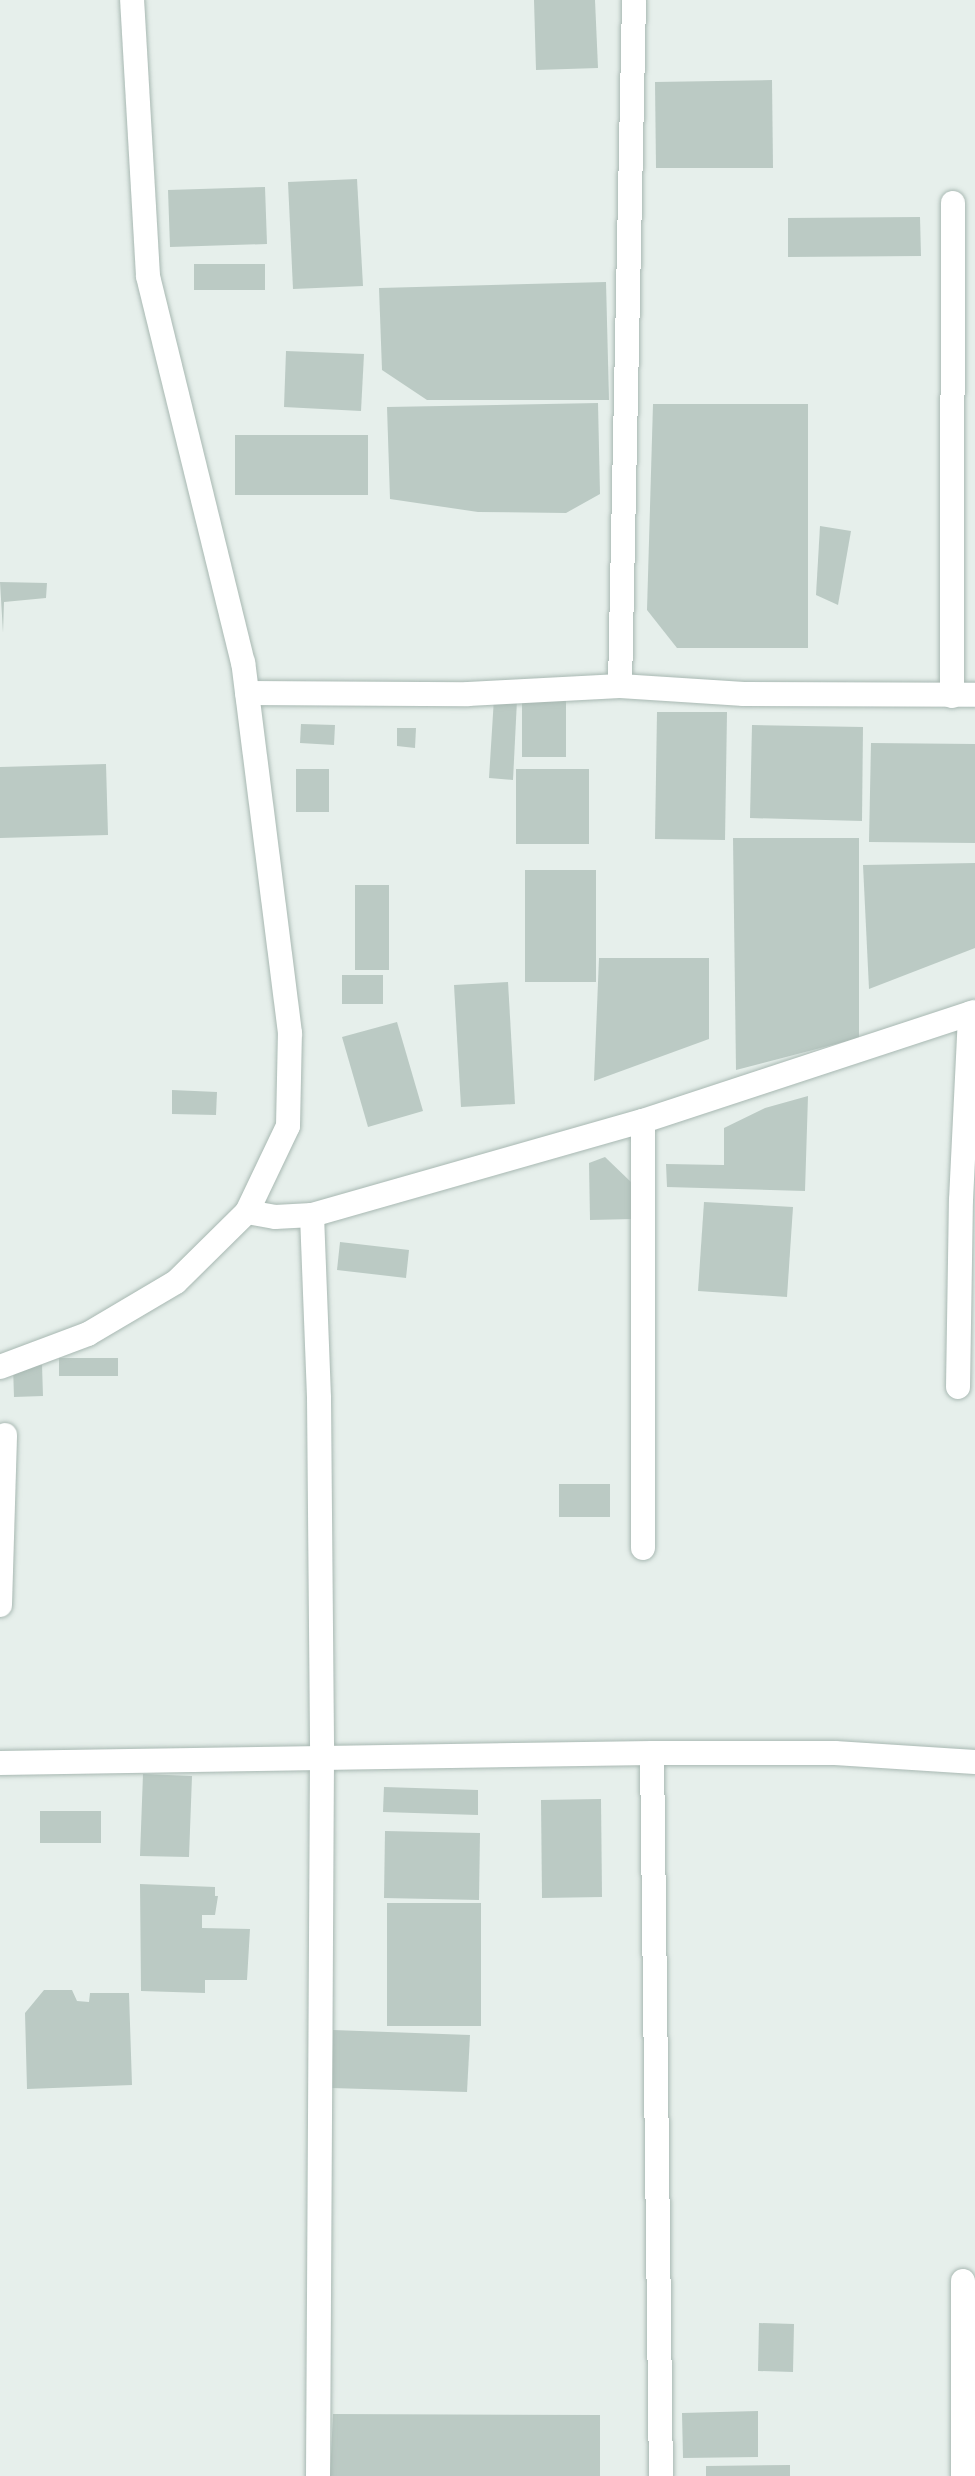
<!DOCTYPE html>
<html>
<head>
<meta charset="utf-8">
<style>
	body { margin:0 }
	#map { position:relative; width:975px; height:2476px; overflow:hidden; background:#e6efeb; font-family:"Fira Sans Condensed",sans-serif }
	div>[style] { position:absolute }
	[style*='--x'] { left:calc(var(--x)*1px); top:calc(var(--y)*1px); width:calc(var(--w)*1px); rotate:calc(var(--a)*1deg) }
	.building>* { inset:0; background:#bbcac4 }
	.roads { filter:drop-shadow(0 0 2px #a8b8b2) drop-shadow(0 0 2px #a8b8b2) }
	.street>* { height:24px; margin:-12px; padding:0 12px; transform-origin:12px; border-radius:12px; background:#fff }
	.secondary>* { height:24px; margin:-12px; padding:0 12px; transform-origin:12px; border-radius:12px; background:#fff }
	span { translate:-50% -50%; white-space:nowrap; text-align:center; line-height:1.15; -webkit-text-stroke:8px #f7fbf9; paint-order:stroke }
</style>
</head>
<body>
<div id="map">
	<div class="building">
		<div style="clip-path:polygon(534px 0,595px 0,598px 68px,536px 70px)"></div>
		<div style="clip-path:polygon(772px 80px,773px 168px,656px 168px,655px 82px)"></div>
		<div style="clip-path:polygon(357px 179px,363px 286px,293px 289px,288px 182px)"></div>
		<div style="clip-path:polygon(265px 187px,267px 244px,170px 247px,168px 190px)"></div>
		<div style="clip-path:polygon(920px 217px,921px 256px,788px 257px,788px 218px)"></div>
		<div style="clip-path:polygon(194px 264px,265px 264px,265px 290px,194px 290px)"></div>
		<div style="clip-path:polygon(606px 282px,609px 400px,427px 400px,382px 370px,379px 288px)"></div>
		<div style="clip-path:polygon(286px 351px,364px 354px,361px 411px,284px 407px)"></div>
		<div style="clip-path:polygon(598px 403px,600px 494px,566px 513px,478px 512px,390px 499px,387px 407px)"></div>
		<div style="clip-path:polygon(653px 404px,808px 404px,808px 648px,677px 648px,647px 610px)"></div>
		<div style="clip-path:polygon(235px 435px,368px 435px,368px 495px,235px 495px)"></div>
		<div style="clip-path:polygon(820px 526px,851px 531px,838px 605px,816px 595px)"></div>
		<div style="clip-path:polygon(0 582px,47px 583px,46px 598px,4px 602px,3px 633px)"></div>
		<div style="clip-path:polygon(494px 698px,517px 700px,513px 780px,489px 778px)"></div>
		<div style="clip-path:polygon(522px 700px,566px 700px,566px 757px,522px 757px)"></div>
		<div style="clip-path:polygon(657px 712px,727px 712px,725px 840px,655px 839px)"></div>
		<div style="clip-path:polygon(301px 724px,335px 725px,334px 745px,300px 743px)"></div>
		<div style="clip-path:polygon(752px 725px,863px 727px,862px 821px,750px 818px)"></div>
		<div style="clip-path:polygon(397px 728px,416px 728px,415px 748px,397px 746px)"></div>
		<div style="clip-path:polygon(871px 743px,975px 744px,975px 843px,869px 842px)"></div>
		<div style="clip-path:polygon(106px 764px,108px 835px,0 838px,0 767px)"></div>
		<div style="clip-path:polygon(296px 769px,329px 769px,329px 812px,296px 812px)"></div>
		<div style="clip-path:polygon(516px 769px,589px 769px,589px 844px,516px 844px)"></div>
		<div style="clip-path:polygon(733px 838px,859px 838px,859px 1038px,736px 1070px)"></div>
		<div style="clip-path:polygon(975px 863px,975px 948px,869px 989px,863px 865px)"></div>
		<div style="clip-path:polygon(525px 870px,596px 870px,596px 982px,525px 982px)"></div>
		<div style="clip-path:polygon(355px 885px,389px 885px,389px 970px,355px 970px)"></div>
		<div style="clip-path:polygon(599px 958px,709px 958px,709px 1039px,594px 1081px)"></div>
		<div style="clip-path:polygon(342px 975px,383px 975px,383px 1004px,342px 1004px)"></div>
		<div style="clip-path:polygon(508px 982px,515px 1104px,461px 1107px,454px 985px)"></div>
		<div style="clip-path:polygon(397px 1022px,423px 1111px,368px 1127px,342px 1037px)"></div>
		<div style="clip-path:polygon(172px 1090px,217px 1092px,216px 1115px,172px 1114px)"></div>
		<div style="clip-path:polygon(808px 1096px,805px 1191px,667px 1187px,666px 1164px,724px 1165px,724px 1128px,765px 1108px)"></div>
		<div style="clip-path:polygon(605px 1157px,632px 1183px,633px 1219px,590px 1220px,589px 1163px)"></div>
		<div style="clip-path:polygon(704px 1202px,793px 1207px,787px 1297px,698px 1291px)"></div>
		<div style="clip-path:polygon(340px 1242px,409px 1250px,406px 1278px,337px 1270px)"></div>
		<div style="clip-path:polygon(59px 1358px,118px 1358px,118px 1376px,59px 1376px)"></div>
		<div style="clip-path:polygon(42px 1365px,43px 1396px,14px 1397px,13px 1366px)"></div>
		<div style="clip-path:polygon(559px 1484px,610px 1484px,610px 1517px,559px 1517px)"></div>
		<div style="clip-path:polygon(143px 1774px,192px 1776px,189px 1857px,140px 1856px)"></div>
		<div style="clip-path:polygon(384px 1787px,478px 1790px,478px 1815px,383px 1812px)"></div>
		<div style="clip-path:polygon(601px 1799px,602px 1897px,542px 1898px,541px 1800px)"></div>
		<div style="clip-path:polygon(40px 1811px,101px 1811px,101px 1843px,40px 1843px)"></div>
		<div style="clip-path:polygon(385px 1831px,480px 1833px,479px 1900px,384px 1898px)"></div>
		<div style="clip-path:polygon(140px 1884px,215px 1887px,215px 1896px,218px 1896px,215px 1915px,202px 1915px,202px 1928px,250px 1929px,247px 1980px,205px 1980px,205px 1993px,141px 1991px)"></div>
		<div style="clip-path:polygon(387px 1903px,481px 1903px,481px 2026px,387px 2026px)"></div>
		<div style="clip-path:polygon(44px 1990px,72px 1990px,77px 2001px,89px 2002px,90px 1993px,129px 1993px,132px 2085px,27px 2089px,25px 2013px)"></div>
		<div style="clip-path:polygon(333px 2030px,470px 2035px,467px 2092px,331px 2088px)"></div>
		<div style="clip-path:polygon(759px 2323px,794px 2324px,793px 2372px,758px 2371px)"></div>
		<div style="clip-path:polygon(758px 2411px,758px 2457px,683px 2458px,682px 2413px)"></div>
		<div style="clip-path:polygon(333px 2414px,600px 2415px,600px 2476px,330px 2476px)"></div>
		<div style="clip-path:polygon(790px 2465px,790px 2476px,706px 2476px,706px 2466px)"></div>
	</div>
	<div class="roads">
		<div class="street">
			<div style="--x:620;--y:686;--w:686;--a:-88.83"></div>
			<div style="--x:247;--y:693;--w:221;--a:0.3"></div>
			<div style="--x:468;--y:694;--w:152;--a:-3"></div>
			<div style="--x:620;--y:686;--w:124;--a:3.7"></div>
			<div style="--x:744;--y:694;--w:231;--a:0.2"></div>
			<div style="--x:952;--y:696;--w:493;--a:-89.9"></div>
			<div style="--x:643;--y:1121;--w:427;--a:90"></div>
			<div style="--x:247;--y:1212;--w:28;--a:10"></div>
			<div style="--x:275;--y:1217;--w:37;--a:-3"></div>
			<div style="--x:312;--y:1215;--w:344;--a:-15.9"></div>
			<div style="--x:643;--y:1121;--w:349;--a:-18.2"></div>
			<div style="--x:312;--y:1215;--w:183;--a:87.8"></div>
			<div style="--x:319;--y:1398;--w:361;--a:89.5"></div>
			<div style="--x:322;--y:1759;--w:717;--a:90.32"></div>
			<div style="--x:958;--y:1387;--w:187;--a:-89.1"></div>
			<div style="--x:961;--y:1200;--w:187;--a:-87.2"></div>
			<div style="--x:0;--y:1605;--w:170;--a:-88.3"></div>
			<div style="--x:652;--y:1753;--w:723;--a:89.29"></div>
			<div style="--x:0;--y:1763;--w:652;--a:-0.88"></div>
			<div style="--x:652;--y:1753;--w:183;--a:0"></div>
			<div style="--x:835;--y:1753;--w:140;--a:3.7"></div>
			<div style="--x:963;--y:2281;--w:195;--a:90"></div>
		</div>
		<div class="secondary">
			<div style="--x:0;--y:1367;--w:94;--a:-20.6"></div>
			<div style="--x:88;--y:1334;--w:102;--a:-30.6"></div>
			<div style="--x:176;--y:1282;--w:100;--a:-44.6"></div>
			<div style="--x:247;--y:1212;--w:95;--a:-64.5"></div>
			<div style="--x:288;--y:1126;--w:93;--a:-88.8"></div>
			<div style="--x:290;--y:1033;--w:373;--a:-97.2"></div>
			<div style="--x:243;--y:663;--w:398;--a:-103.8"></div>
			<div style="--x:148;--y:276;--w:276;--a:-93.3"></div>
		</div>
	</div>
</div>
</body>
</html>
